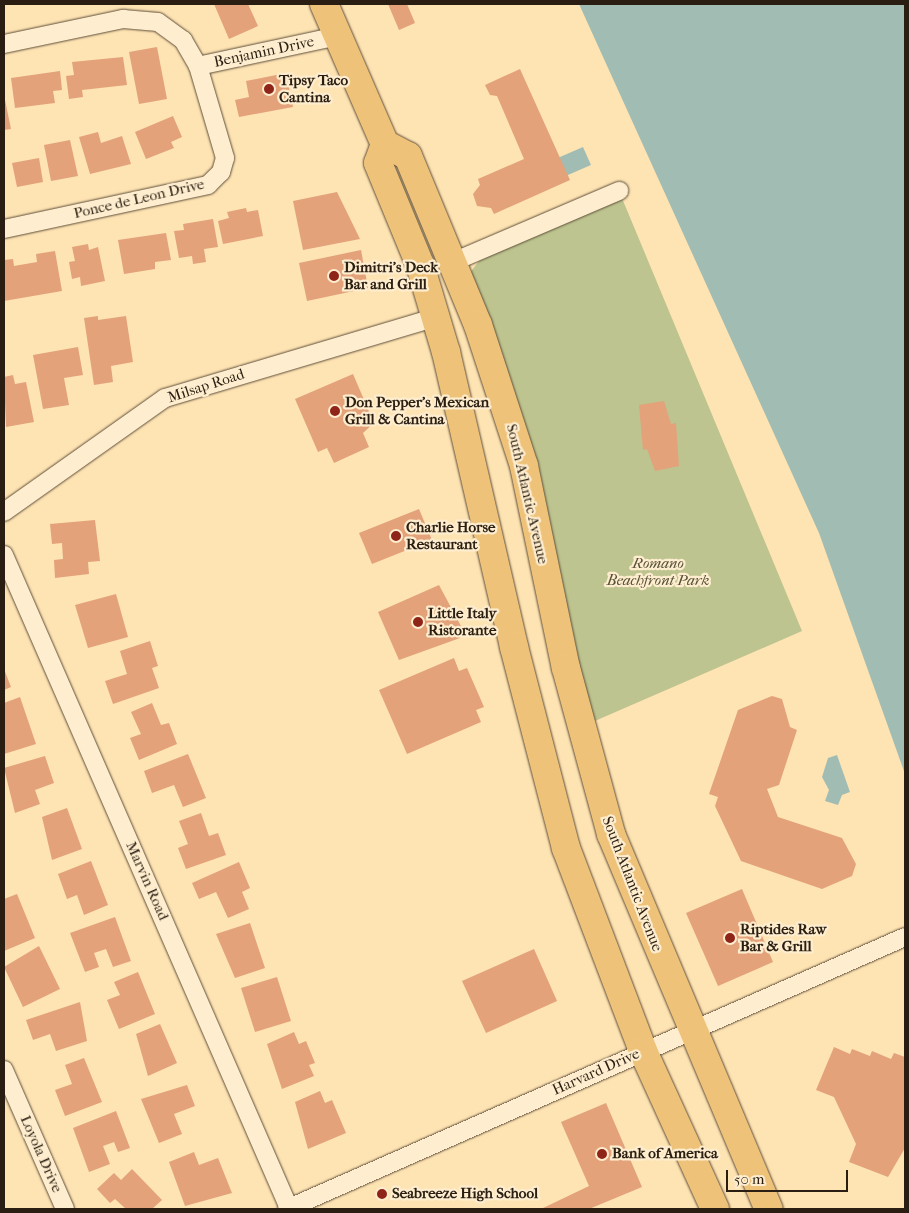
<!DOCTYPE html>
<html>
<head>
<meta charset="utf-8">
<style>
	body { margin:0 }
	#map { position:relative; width:909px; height:1213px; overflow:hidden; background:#fee3b3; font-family:"IM FELL French Canon",serif }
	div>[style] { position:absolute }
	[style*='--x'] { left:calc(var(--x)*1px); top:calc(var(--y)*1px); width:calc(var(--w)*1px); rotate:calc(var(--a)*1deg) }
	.green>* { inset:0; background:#bdc48f }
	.water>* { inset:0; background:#a1bdb3 }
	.building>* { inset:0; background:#e3a27a }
	.roads { filter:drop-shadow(0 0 1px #5e4f3a) drop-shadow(0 0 1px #5e4f3a) }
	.minor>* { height:18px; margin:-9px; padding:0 9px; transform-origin:9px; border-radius:9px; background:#feedce }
	.primary>* { height:28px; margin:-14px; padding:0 14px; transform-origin:14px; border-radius:14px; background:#efc27a }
	.dots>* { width:14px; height:14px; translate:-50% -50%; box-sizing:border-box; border:2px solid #feedce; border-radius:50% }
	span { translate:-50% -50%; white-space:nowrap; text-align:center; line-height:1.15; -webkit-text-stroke:4.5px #feedce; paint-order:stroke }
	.street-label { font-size:15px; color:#291e11 }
	.poi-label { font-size:15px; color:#291e11; font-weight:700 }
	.left { translate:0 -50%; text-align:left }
	.park-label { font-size:15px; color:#555037; font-style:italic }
	.frame { position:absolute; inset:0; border:5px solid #291e11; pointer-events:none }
	.scale { position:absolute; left:726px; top:1170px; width:122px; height:22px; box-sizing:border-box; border:2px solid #291e11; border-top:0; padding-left:6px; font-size:15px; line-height:18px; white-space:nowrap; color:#291e11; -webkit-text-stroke:4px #feedce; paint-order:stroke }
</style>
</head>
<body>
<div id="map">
	<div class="green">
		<div style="clip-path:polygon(619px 191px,802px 631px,581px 727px,469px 274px,490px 247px)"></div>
	</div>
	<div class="water">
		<div style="clip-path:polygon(579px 4px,905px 4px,905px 774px,819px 533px)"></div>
		<div style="clip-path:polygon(583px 147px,591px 165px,561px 178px,553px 160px)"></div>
		<div style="clip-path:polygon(837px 755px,850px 792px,842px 795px,838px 805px,825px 801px,829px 790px,822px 777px,828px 758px)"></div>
	</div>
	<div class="building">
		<div style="clip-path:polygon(214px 4px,248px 4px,258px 26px,229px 39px)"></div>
		<div style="clip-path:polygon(388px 4px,407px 4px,415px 23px,399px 30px)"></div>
		<div style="clip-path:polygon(157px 47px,167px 99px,139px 104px,129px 52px)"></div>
		<div style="clip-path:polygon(123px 57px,127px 85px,82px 90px,83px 97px,69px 99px,66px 76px,74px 75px,72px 62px)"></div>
		<div style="clip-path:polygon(520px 69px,570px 180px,494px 214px,491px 208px,477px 206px,473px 194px,480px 185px,478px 179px,524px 159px,497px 96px,490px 95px,485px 85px)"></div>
		<div style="clip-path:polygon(60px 71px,62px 90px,53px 91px,55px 103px,15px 108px,11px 78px)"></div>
		<div style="clip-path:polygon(286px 73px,293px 107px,239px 117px,235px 100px,249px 97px,246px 81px)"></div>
		<div style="clip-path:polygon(4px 95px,11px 129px,4px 130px)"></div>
		<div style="clip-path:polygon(173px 116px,182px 137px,171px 142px,174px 148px,146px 159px,135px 132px)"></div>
		<div style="clip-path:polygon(98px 132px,101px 143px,122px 136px,131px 164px,90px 174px,79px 137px)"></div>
		<div style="clip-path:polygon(70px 140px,78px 176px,51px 181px,44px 145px)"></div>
		<div style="clip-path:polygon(39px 158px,43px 182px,17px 187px,12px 163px)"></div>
		<div style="clip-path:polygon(337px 192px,360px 239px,303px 250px,293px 201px)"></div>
		<div style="clip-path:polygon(246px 208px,247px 212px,258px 210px,263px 236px,223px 244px,218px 221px,229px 218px,227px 212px)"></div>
		<div style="clip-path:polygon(213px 219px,218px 247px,204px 249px,206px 262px,193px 264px,192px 256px,179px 258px,174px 231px,184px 230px,183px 224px)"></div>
		<div style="clip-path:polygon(166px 233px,171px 260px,155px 262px,155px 269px,124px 274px,118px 240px)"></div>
		<div style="clip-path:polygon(88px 244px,89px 250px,98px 247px,105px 281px,81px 286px,80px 277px,72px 279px,69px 262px,75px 261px,72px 247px)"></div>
		<div style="clip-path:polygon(361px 250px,368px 288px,307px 301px,299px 263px)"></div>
		<div style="clip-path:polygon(55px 251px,62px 291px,4px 301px,4px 260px,13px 259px,14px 266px,37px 262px,36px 254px)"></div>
		<div style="clip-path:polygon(98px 316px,98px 320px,126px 316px,133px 362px,111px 366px,113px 382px,94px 385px,84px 318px)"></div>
		<div style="clip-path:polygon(78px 347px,83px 375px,64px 378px,69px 405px,43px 409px,33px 355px)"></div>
		<div style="clip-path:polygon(353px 374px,374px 423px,363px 433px,369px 447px,334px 463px,327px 448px,318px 452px,295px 399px)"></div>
		<div style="clip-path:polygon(13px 375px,15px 384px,26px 382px,34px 422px,6px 427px,4px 377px)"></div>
		<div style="clip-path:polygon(664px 401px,671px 424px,676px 423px,679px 466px,655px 471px,647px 449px,643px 450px,639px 405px)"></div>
		<div style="clip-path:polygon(419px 509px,432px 540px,372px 564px,359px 533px)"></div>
		<div style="clip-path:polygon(95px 520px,100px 561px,88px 562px,89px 574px,55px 578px,54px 560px,63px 559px,62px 543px,52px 544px,50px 524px)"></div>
		<div style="clip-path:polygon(439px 585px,462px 628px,457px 631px,460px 638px,399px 660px,378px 612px)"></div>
		<div style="clip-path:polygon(116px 594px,128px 637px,88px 648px,75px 605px)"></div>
		<div style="clip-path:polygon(150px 641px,158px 666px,152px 668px,159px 688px,113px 704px,105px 681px,127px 674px,120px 651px)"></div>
		<div style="clip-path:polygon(454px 658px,459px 671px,467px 668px,484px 707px,476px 710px,481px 722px,407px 754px,379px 690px)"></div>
		<div style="clip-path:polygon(4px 669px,11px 687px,4px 690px)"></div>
		<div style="clip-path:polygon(772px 696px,782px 699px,790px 727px,797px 730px,779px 785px,767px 789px,778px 817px,842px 838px,856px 864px,852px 876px,822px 889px,741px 861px,715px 806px,718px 797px,709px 794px,738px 710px)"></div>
		<div style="clip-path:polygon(20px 697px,36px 744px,4px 754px,4px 703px)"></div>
		<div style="clip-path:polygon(152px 703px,161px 725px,169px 723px,177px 744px,139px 760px,130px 738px,141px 734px,131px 712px)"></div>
		<div style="clip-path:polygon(188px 754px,206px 798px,183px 807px,174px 785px,152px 793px,144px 771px)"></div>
		<div style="clip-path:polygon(45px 756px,54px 783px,35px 790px,40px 804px,15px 813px,4px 768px)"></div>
		<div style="clip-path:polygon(67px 808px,82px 849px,52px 860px,42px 817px)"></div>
		<div style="clip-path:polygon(201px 813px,209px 836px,218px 833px,226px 855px,186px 869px,178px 848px,188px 844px,179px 821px)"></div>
		<div style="clip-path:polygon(91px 861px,108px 905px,84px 915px,77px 895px,67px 899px,58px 874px)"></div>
		<div style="clip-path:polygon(239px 862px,250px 888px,242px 892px,249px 909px,228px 918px,216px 892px,199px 899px,192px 883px)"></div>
		<div style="clip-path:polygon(742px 889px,773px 962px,718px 986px,686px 913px)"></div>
		<div style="clip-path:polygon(17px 894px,35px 938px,4px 951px,4px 899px)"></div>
		<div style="clip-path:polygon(115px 917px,131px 961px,113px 967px,106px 949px,94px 953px,99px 967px,85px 972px,70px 933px)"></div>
		<div style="clip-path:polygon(250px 923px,265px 968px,235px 978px,216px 934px)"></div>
		<div style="clip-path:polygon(39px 946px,60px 989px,23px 1007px,4px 967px)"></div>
		<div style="clip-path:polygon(534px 949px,557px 1001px,486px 1033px,462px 981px)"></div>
		<div style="clip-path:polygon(138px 972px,155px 1014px,119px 1029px,107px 1000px,120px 995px,114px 982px)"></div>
		<div style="clip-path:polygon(277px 977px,291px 1021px,255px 1032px,241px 988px)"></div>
		<div style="clip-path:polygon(80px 1002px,87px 1041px,56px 1051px,50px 1034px,33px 1040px,26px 1020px)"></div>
		<div style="clip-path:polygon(160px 1024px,177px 1063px,148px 1076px,136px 1034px)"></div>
		<div style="clip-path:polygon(294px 1032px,299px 1044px,306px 1041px,315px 1063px,309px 1065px,314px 1076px,282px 1089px,267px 1044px)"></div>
		<div style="clip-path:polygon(834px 1047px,850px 1054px,852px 1049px,870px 1056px,872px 1051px,891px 1059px,894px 1053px,905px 1057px,905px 1148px,888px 1177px,849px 1162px,856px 1144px,834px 1097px,816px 1090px)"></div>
		<div style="clip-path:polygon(84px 1058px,102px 1102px,65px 1116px,55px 1090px,72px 1084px,65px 1065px)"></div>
		<div style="clip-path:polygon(187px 1085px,195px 1106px,174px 1114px,182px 1134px,159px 1143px,141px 1099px)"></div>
		<div style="clip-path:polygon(320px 1091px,325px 1103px,332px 1100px,346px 1133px,308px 1149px,295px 1102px)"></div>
		<div style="clip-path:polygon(606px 1103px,642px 1187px,589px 1209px,541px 1209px,589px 1186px,561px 1122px)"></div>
		<div style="clip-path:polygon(116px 1111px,130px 1148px,118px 1152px,114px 1142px,103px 1146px,110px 1164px,89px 1172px,73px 1128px)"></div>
		<div style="clip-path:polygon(194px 1152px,199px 1165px,218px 1158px,232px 1193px,185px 1206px,169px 1162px)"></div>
		<div style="clip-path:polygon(132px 1169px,162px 1200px,152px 1209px,126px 1209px,115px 1199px,110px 1203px,97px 1189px,114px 1173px,121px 1180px)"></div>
	</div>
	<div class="roads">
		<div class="minor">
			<div style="--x:4;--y:44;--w:122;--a:-11.9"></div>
			<div style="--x:123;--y:19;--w:35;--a:5"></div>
			<div style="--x:158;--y:22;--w:31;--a:36"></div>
			<div style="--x:183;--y:40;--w:30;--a:60"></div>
			<div style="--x:198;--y:66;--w:96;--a:73.6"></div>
			<div style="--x:225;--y:158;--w:15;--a:106"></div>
			<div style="--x:221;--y:172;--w:18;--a:135"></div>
			<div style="--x:208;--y:185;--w:209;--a:167.8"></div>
			<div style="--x:198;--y:66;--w:143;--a:-12.1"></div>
			<div style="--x:453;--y:262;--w:181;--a:-23.2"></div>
			<div style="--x:4;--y:512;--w:197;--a:-35.3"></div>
			<div style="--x:165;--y:398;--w:284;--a:-16.6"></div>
			<div style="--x:4;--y:555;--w:712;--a:66.42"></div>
			<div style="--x:4;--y:1070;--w:152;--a:66.3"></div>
			<div style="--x:287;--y:1209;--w:675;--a:-23.76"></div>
		</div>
		<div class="primary">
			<div style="--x:324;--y:4;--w:153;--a:66.5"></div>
			<div style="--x:385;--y:144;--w:26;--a:28"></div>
			<div style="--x:408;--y:156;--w:183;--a:67.5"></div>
			<div style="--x:478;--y:325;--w:148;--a:71.9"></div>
			<div style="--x:524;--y:466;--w:206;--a:78.3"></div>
			<div style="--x:566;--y:668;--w:172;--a:74.8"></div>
			<div style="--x:611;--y:834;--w:407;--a:67.2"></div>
			<div style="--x:385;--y:144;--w:20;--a:110"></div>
			<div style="--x:378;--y:163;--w:110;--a:67.6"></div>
			<div style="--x:420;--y:265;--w:91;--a:73.4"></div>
			<div style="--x:446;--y:352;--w:303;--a:77"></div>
			<div style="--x:514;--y:647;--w:208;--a:75.5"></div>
			<div style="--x:566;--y:848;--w:217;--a:69.2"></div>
			<div style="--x:643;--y:1051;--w:174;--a:65.5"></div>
		</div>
	</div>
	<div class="dots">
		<div style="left:269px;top:89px;background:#8f2418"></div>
		<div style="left:334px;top:276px;background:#8f2418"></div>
		<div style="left:335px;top:411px;background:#8f2418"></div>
		<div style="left:396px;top:536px;background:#8f2418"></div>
		<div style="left:418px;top:622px;background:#8f2418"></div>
		<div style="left:730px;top:938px;background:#8f2418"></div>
		<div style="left:602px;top:1154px;background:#8f2418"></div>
		<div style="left:382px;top:1194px;background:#8f2418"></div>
	</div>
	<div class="street-label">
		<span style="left:264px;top:52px;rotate:-12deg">Benjamin Drive</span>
		<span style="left:139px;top:199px;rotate:-13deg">Ponce de Leon Drive</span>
		<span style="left:206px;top:386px;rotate:-18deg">Milsap Road</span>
		<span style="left:527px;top:494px;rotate:77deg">South Atlantic Avenue</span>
		<span style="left:147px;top:881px;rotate:66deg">Marvin Road</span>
		<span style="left:632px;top:884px;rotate:69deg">South Atlantic Avenue</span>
		<span style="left:596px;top:1072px;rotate:-24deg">Harvard Drive</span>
		<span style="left:41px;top:1154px;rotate:66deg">Loyola Drive</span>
	</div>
	<div class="poi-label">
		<span class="left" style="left:279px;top:89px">Tipsy Taco<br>Cantina</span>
		<span class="left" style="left:344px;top:276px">Dimitri's Deck<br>Bar and Grill</span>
		<span class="left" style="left:345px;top:411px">Don Pepper's Mexican<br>Grill &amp; Cantina</span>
		<span class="left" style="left:406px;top:536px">Charlie Horse<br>Restaurant</span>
		<span class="left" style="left:428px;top:622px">Little Italy<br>Ristorante</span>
		<span class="left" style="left:740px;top:938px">Riptides Raw<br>Bar &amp; Grill</span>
		<span class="left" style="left:612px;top:1154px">Bank of America</span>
		<span class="left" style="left:392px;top:1194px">Seabreeze High School</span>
	</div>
	<div class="park-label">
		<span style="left:658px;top:572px">Romano<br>Beachfront Park</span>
	</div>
	<div class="frame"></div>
	<div class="scale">50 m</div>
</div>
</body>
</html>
